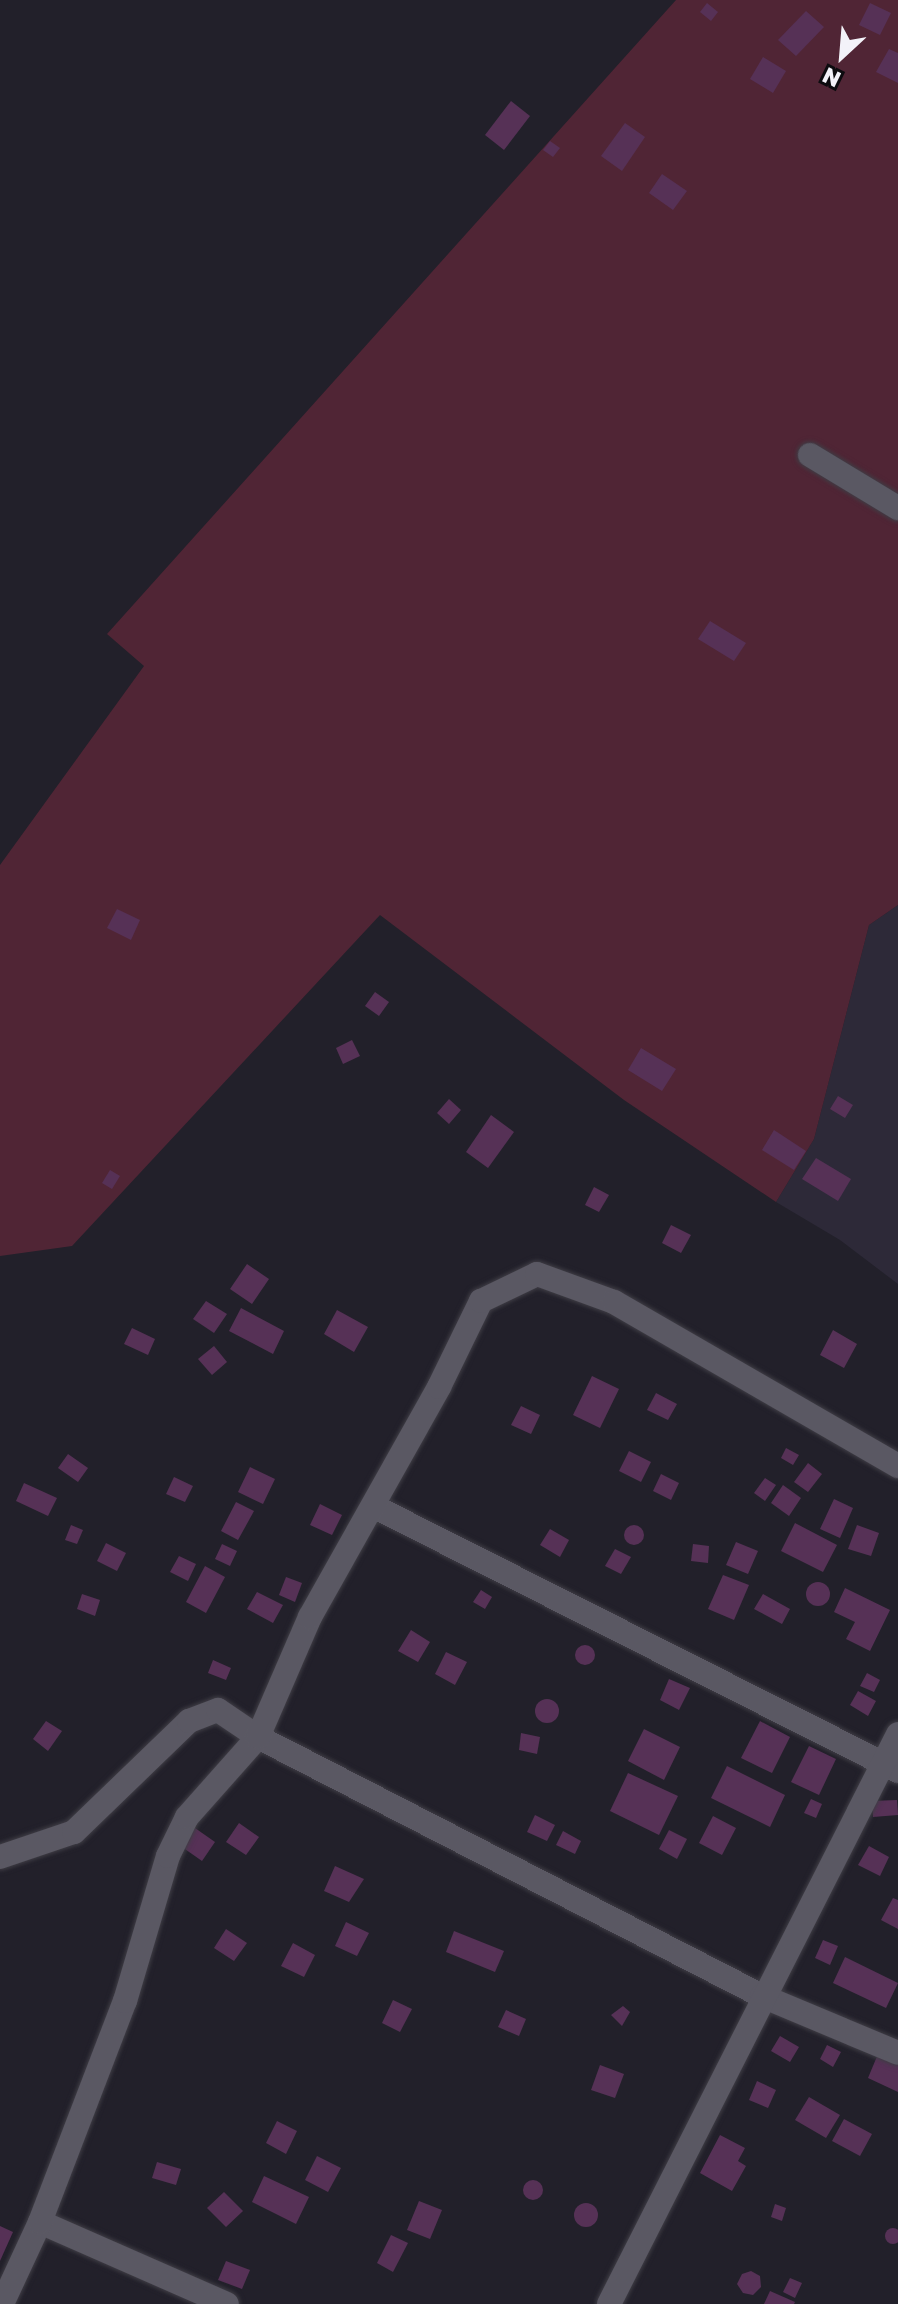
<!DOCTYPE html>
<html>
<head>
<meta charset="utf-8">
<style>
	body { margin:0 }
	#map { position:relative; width:898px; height:2304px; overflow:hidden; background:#22202a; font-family:"Golos Text",sans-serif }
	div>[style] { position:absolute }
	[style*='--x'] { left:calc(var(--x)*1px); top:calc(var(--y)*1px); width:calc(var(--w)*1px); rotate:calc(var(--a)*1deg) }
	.built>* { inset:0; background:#2d2938 }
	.green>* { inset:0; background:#502535 }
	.building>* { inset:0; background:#563156 }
	.round { border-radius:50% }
	.roads { filter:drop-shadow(0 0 2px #3f3d45) drop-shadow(0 0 2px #3f3d45) }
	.minor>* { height:24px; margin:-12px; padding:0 12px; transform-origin:12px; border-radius:12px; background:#5a5863 }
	span { translate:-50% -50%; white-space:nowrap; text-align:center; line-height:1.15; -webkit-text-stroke:8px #0c0b0f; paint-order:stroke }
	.north { position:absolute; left:802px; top:16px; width:80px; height:80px; -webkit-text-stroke:6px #0c0b0f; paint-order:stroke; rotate:206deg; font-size:22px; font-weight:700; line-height:32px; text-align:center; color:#f3f2f9 }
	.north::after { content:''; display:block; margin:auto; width:28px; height:36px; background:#f3f2f9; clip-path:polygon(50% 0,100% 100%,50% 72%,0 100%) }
</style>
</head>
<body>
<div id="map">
	<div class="built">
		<div style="clip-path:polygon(898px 905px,898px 1284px,840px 1240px,776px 1202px,814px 1139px,869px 925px)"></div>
	</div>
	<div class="green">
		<div style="clip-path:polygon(676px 0,898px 0,898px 905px,869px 925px,814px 1139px,776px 1202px,624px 1100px,380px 915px,72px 1246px,0 1256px,0 865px,144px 666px,107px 634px)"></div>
	</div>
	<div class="building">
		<div style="clip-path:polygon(707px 3px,718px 12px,711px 21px,700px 12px)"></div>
		<div style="clip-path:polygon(870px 3px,891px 13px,880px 35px,859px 25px)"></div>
		<div style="clip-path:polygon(806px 11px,824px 27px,796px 56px,778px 40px)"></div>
		<div style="clip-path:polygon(889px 49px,898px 53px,898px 83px,876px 72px)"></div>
		<div style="clip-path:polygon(763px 57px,786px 71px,773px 93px,750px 79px)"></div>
		<div style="clip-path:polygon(511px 101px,530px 116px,504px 150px,485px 135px)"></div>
		<div style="clip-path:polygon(625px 123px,645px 137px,622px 171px,601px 156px)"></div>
		<div style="clip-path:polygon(550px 141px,560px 148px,553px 157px,543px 150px)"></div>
		<div style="clip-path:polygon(662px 174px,687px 191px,673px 210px,649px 193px)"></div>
		<div style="clip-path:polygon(710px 621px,746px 643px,734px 661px,698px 639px)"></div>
		<div style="clip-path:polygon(117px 909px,140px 920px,131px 940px,107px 928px)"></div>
		<div style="clip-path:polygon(375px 992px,389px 1002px,379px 1016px,365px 1006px)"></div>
		<div style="clip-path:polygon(352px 1040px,360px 1056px,343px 1064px,336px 1048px)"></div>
		<div style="clip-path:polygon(641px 1048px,676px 1069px,662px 1091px,628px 1070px)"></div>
		<div style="clip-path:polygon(838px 1096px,853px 1105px,845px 1118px,830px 1109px)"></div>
		<div style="clip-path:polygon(449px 1099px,461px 1110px,449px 1124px,437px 1113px)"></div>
		<div style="clip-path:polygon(491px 1115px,514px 1132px,488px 1168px,466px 1152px)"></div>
		<div style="clip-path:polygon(774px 1130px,806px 1151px,794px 1170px,762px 1150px)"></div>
		<div style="clip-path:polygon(816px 1158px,851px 1179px,838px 1201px,802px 1179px)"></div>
		<div style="clip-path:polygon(110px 1170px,120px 1176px,112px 1189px,102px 1183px)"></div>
		<div style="clip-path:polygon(594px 1187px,609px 1195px,599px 1212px,585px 1205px)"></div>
		<div style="clip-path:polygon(671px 1225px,691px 1235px,681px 1253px,662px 1243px)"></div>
		<div style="clip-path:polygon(247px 1264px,269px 1279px,252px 1304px,230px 1289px)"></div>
		<div style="clip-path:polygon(206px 1301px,227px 1314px,214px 1333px,193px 1319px)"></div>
		<div style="clip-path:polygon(241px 1308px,284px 1331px,273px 1354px,229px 1331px)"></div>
		<div style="clip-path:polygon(337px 1310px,368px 1327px,354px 1352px,324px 1334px)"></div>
		<div style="clip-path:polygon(132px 1328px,155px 1339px,148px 1355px,124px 1344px)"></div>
		<div style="clip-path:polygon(833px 1330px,857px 1344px,844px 1368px,820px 1355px)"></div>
		<div style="clip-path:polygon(214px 1346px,227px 1362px,212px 1375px,198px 1359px)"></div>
		<div style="clip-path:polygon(592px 1376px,619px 1389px,600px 1428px,573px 1415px)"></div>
		<div style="clip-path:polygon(656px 1393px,677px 1404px,668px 1420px,647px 1410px)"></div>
		<div style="clip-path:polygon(521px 1406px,540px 1415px,531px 1434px,511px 1425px)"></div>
		<div style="clip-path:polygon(786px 1448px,799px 1455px,793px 1465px,781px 1458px)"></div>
		<div style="clip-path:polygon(629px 1451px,651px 1462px,641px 1482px,619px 1471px)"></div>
		<div style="clip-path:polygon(68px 1454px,88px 1468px,78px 1482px,58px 1468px)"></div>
		<div style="clip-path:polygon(808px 1463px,822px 1474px,808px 1492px,794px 1482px)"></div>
		<div style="clip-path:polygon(250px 1467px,275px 1479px,263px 1504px,238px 1492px)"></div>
		<div style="clip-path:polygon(661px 1474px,679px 1483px,671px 1500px,653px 1491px)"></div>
		<div style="clip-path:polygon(174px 1477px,193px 1486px,185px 1502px,166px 1494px)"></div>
		<div style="clip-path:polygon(765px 1478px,776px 1485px,765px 1501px,754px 1493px)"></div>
		<div style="clip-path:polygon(24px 1483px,57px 1498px,48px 1516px,16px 1501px)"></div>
		<div style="clip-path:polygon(783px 1485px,801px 1498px,789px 1516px,771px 1503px)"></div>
		<div style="clip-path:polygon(834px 1499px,853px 1508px,840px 1538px,820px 1529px)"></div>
		<div style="clip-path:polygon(236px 1502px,254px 1511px,238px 1540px,221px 1531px)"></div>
		<div style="clip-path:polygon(320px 1504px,342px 1515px,332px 1535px,310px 1525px)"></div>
		<div style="clip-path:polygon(795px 1523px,837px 1545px,823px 1572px,781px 1551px)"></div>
		<div class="round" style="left:624px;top:1525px;width:20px;height:20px"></div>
		<div style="clip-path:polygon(71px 1525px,83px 1530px,77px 1544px,65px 1540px)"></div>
		<div style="clip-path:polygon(857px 1525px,879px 1533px,871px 1556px,848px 1549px)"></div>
		<div style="clip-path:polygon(550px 1529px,569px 1540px,560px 1557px,540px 1545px)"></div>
		<div style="clip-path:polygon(736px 1542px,758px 1551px,748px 1574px,726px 1565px)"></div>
		<div style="clip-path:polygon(106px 1543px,126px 1553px,117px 1571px,97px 1561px)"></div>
		<div style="clip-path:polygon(222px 1544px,237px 1551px,230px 1566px,215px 1559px)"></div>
		<div style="clip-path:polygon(693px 1544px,709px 1546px,708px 1563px,691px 1561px)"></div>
		<div style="clip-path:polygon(615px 1549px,631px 1557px,621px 1574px,605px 1566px)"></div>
		<div style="clip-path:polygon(179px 1556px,196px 1564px,188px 1581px,170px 1572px)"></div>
		<div style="clip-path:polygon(205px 1566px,225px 1577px,206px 1613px,186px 1602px)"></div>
		<div style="clip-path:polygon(723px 1575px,749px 1585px,734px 1620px,708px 1609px)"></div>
		<div style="clip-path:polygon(286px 1577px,302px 1583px,295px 1602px,279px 1595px)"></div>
		<div class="round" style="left:806px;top:1582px;width:24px;height:24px"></div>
		<div style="clip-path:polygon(845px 1588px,890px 1610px,870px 1651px,846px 1639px,855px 1622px,834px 1612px)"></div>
		<div style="clip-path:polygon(481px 1590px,492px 1597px,485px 1609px,473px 1602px)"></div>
		<div style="clip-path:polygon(257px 1592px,283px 1605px,273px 1623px,247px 1609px)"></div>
		<div style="clip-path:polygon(82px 1594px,100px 1600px,95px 1616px,77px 1609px)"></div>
		<div style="clip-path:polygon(763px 1594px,790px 1609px,782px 1624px,754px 1609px)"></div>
		<div style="clip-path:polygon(411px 1630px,430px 1642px,418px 1662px,398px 1651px)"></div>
		<div class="round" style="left:575px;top:1645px;width:20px;height:20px"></div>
		<div style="clip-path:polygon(446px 1652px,467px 1662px,455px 1685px,435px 1674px)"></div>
		<div style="clip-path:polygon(213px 1660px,231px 1668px,226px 1680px,208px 1673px)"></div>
		<div style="clip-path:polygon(867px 1673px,880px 1680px,874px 1692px,860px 1686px)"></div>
		<div style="clip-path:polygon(669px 1679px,690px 1688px,679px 1710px,660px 1700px)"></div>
		<div style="clip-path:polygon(858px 1691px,876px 1701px,868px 1716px,850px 1705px)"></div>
		<div class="round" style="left:535px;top:1699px;width:24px;height:24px"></div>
		<div style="clip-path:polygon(46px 1721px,62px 1731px,48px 1751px,33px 1739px)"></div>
		<div style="clip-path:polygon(760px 1721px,790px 1737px,772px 1773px,741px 1758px)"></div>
		<div style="clip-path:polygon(644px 1729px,680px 1747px,664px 1780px,628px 1761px)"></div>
		<div style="clip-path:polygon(521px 1733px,540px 1737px,537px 1754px,519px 1750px)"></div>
		<div style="clip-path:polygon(809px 1746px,836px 1759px,819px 1795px,791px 1782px)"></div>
		<div style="clip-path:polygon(727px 1766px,785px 1795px,770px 1827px,711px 1798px)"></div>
		<div style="clip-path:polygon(628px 1773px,678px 1796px,659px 1835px,610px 1811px)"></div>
		<div style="clip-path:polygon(811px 1799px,822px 1804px,816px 1818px,804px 1813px)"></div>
		<div style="clip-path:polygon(897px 1800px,898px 1815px,873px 1817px,872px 1801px)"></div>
		<div style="clip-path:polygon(535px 1815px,555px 1825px,547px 1841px,527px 1832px)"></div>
		<div style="clip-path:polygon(713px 1816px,736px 1828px,722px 1855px,699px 1843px)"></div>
		<div style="clip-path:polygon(239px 1823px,259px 1837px,246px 1855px,226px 1842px)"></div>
		<div style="clip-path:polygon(195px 1828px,215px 1842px,202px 1861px,182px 1847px)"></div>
		<div style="clip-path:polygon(669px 1830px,687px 1839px,677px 1859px,659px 1849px)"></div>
		<div style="clip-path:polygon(563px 1831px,581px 1841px,575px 1854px,556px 1845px)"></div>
		<div style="clip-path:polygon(869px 1846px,889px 1857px,880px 1876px,858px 1865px)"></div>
		<div style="clip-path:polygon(335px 1866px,364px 1879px,349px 1902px,324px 1891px)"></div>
		<div style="clip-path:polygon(893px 1898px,898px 1900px,898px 1929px,881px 1920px)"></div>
		<div style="clip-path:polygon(346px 1922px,369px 1933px,357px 1956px,335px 1946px)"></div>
		<div style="clip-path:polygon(226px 1929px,247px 1943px,234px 1961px,214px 1948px)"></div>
		<div style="clip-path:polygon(454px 1931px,504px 1951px,495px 1972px,446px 1952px)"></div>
		<div style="clip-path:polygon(823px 1940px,838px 1946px,830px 1965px,815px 1958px)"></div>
		<div style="clip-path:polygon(293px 1943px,315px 1955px,304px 1977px,281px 1966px)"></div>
		<div style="clip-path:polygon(845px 1957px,898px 1983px,886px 2008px,833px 1983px)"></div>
		<div style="clip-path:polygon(393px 2000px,412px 2009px,400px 2032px,382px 2023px)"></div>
		<div style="clip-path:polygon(623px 2006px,630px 2012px,622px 2026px,611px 2015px)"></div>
		<div style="clip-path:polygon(506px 2010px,526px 2019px,519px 2036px,498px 2027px)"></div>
		<div style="clip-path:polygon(780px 2036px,799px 2047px,790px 2062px,771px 2051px)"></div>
		<div style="clip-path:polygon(827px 2045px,841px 2052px,833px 2067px,820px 2059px)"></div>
		<div style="clip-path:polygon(878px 2054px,898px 2062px,898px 2092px,868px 2078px)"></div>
		<div style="clip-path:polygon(600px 2065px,624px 2074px,615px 2098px,591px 2090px)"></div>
		<div style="clip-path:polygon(757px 2081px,776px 2090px,768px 2108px,749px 2100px)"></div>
		<div style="clip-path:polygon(809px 2097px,840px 2115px,826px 2138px,795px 2120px)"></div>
		<div style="clip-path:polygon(844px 2119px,872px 2134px,860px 2156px,832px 2141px)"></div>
		<div style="clip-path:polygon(277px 2121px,297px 2131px,286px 2154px,266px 2143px)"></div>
		<div style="clip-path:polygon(720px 2135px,745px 2148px,738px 2161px,746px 2166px,732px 2191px,700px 2173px)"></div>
		<div style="clip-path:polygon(317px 2156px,341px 2168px,328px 2192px,305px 2180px)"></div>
		<div style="clip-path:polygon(157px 2162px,181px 2169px,176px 2185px,152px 2178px)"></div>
		<div style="clip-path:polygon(264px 2176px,309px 2197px,296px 2224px,252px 2202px)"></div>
		<div class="round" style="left:523px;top:2180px;width:20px;height:20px"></div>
		<div style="clip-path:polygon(224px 2192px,243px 2211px,226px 2227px,207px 2208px)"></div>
		<div style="clip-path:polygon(419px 2201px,442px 2210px,430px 2239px,407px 2230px)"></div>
		<div class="round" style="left:574px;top:2203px;width:24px;height:24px"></div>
		<div style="clip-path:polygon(775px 2204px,786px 2208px,782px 2221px,771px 2217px)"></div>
		<div style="clip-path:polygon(0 2226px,13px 2232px,0 2261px)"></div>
		<div class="round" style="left:885px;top:2228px;width:16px;height:16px"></div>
		<div style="clip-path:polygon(391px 2235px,408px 2243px,393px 2272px,377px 2263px)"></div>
		<div style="clip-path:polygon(226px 2261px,250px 2270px,242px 2289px,218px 2280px)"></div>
		<div style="clip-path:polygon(751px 2271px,760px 2276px,761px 2287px,753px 2295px,743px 2293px,737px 2284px,742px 2274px)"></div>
		<div style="clip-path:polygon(790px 2278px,802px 2283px,795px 2298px,783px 2292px)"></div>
		<div style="clip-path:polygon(770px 2291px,795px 2302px,794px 2304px,764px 2304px)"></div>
	</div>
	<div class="roads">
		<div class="minor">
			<div style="--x:810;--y:455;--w:103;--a:31.1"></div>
			<div style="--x:373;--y:1506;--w:588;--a:26.78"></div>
			<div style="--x:0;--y:1857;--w:78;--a:-18.7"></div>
			<div style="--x:74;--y:1832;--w:160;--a:-44"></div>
			<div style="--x:189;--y:1721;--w:31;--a:-21"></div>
			<div style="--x:218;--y:1710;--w:48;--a:34"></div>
			<div style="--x:258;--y:1737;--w:567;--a:27.2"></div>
			<div style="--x:762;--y:1996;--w:147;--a:22.7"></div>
			<div style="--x:40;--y:2222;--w:204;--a:23.7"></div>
			<div style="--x:2;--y:2304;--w:90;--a:-65.1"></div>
			<div style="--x:40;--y:2222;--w:237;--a:-69"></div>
			<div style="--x:125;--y:2001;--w:151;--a:-73.5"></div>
			<div style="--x:168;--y:1856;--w:43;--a:-64"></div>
			<div style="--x:187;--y:1817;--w:107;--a:-48.4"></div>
			<div style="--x:258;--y:1737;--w:131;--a:-66.6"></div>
			<div style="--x:310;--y:1617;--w:264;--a:-60.7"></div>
			<div style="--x:439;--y:1387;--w:96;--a:-64"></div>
			<div style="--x:481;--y:1301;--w:62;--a:-25.7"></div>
			<div style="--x:537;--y:1274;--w:82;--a:20"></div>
			<div style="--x:614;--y:1302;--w:328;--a:30"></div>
			<div style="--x:609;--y:2304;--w:639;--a:-63.11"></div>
		</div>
	</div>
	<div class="north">N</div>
</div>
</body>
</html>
